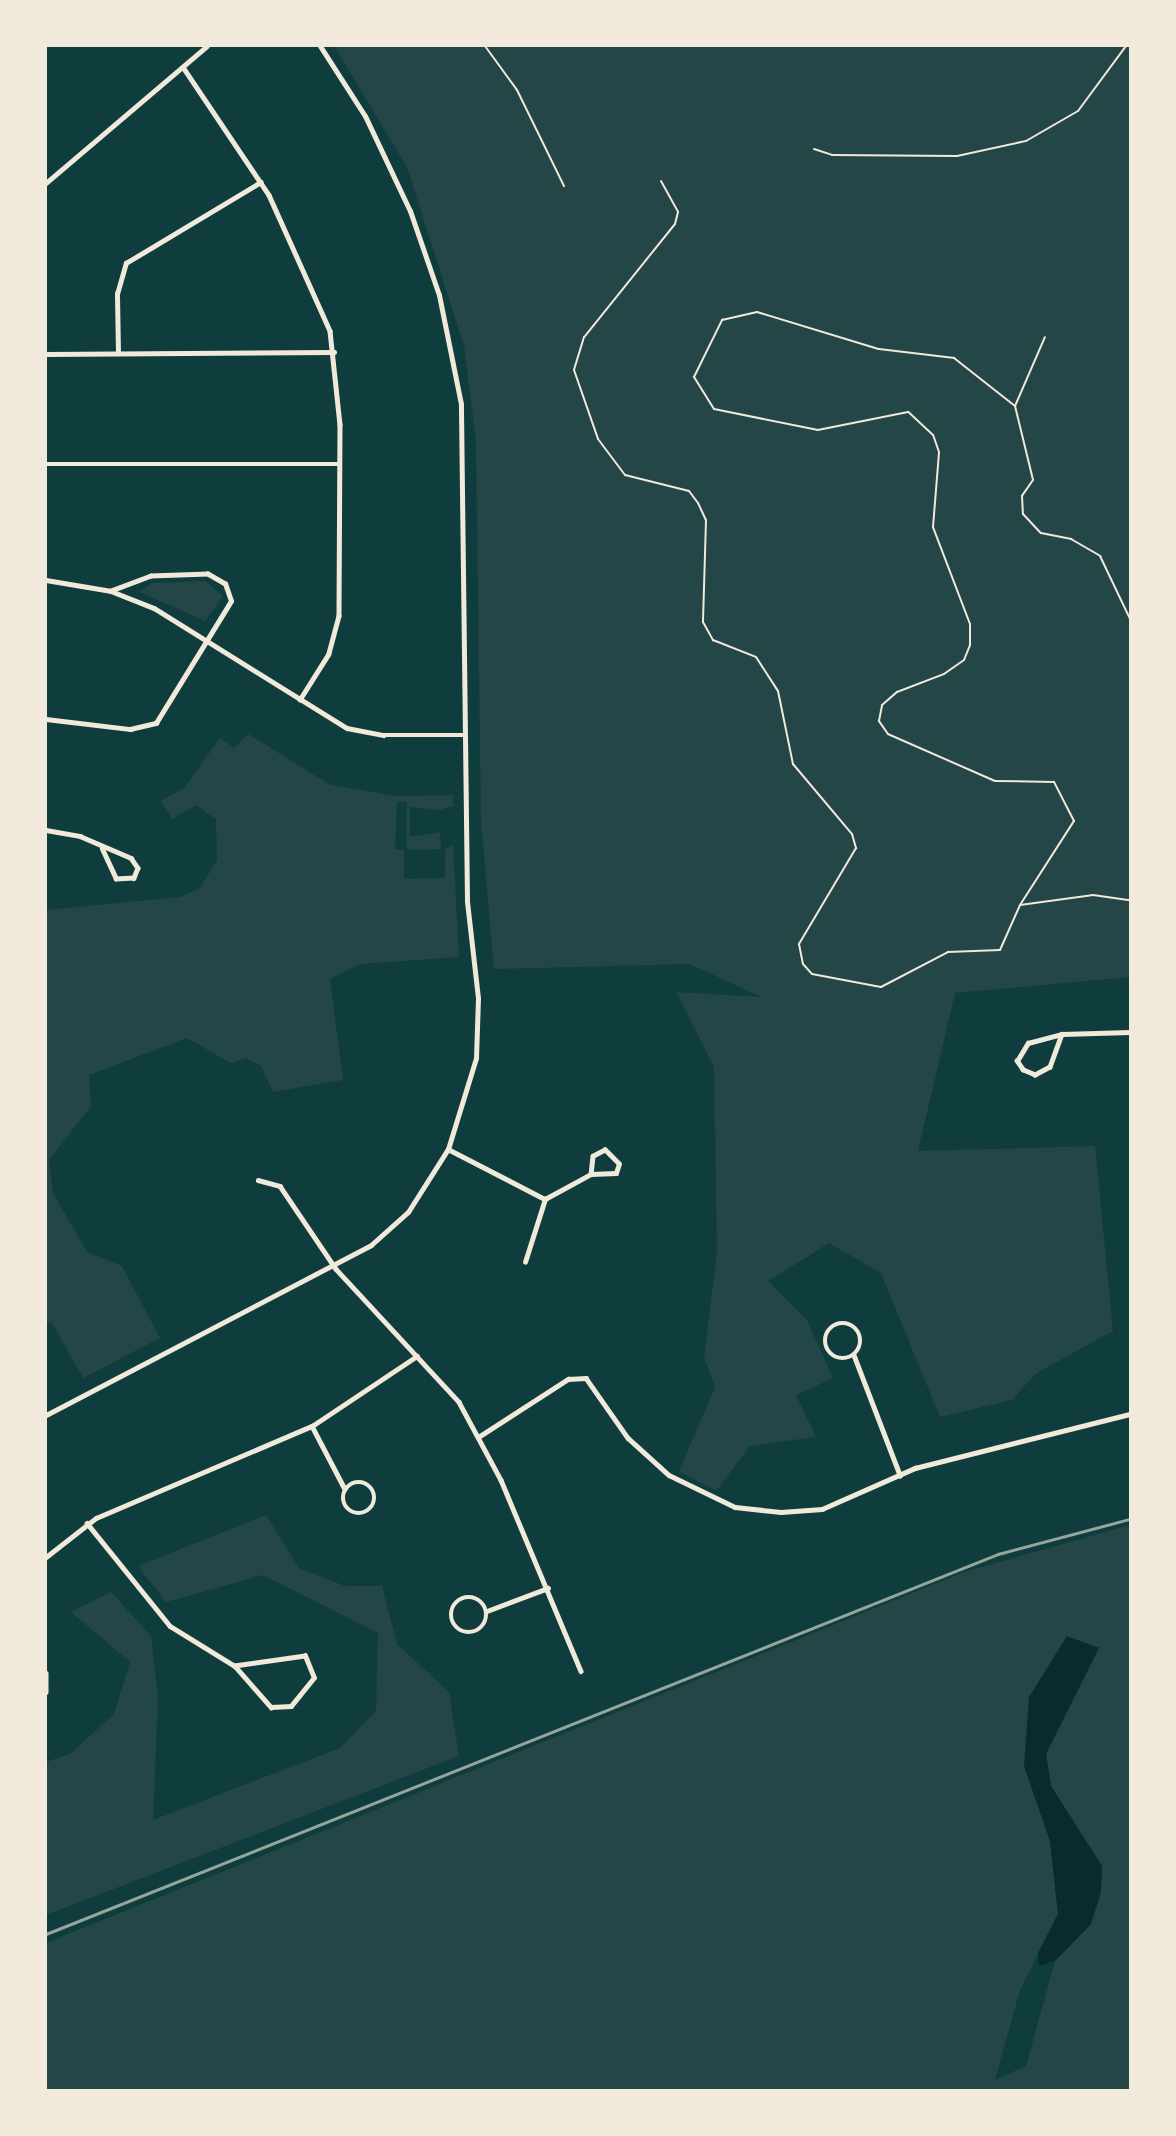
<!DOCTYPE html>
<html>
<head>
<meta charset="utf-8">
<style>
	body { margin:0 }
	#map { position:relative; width:1176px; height:2136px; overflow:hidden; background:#0f3d3e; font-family:"PT Serif",serif }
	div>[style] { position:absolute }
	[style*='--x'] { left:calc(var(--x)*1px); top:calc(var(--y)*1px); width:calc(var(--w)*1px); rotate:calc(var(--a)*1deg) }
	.green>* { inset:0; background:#244646 }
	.water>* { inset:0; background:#0a2a2b }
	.path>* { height:2px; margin:-1px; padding:0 1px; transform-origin:1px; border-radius:1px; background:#f1e9da }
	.minor>* { height:4.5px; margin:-2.25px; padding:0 2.25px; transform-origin:2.25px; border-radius:2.25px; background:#f1e9da }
	.minor>.ring { margin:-2.25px; padding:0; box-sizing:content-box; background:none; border:4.5px solid #f1e9da; border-radius:50% }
	.tertiary>* { height:5px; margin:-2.5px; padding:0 2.5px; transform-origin:2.5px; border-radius:2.5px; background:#f1e9da }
	.rail>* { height:2.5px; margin:-1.25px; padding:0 1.25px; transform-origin:1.25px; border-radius:1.25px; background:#97a49c }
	span { translate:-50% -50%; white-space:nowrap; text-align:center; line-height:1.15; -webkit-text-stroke:5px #f1e9da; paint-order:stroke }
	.frame { position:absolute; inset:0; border:47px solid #f1e9da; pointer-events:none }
</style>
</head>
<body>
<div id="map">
	<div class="green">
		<div style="clip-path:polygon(334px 46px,1130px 46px,1130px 977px,955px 993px,918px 1151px,1095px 1146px,1113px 1331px,1035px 1374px,1012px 1400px,940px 1417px,881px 1273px,829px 1243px,768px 1281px,807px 1320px,833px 1378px,796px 1395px,816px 1437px,750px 1446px,716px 1491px,679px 1471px,715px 1387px,704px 1357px,717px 1253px,714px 1067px,676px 992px,761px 997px,690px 964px,494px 969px,481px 821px,476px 442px,464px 346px,407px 167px)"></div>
		<div style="clip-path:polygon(205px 581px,223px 596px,205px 621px,140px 592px,152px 583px)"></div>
		<div style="clip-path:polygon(248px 734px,329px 784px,393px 796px,453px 795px,453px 806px,439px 810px,410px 807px,410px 837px,440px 832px,441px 849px,407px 850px,407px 802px,397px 801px,395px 849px,404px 850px,404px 879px,445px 878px,445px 849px,453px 845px,459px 957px,360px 964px,330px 979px,343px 1080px,273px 1092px,261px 1066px,246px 1058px,231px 1063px,187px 1038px,89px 1075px,91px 1106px,49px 1160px,53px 1193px,87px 1252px,122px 1266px,160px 1338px,83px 1378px,51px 1321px,46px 1324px,46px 910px,181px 897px,200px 888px,217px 860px,216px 819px,196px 805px,172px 819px,161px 801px,185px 787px,220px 738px,234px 748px)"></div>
		<div style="clip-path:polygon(266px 1515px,299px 1568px,345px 1586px,382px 1586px,397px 1644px,449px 1692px,459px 1756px,46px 1915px,46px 1762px,70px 1754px,114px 1714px,130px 1662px,71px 1612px,111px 1592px,151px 1636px,158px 1698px,153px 1820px,340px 1748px,376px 1711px,378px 1633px,263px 1575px,166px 1602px,138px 1566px)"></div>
		<div style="clip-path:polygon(evenodd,1130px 1525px,1130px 2090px,46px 2090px,46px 1943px,964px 1572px,1130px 1525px,1068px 1637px,1099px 1648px,1046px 1753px,1051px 1786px,1074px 1823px,1091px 1924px,1055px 1961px,1026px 2066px,995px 2080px,1020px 1990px,1058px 1914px,1050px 1841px,1024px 1766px,1068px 1637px)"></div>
	</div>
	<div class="water">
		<div style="clip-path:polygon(1067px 1636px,1099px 1648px,1046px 1754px,1051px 1786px,1102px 1866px,1101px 1892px,1091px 1924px,1055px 1961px,1039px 1966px,1038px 1953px,1058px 1914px,1050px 1841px,1024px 1766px,1029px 1697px)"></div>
	</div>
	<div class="path">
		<div style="--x:485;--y:46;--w:54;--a:54"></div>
		<div style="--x:517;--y:90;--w:107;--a:63.9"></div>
		<div style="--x:814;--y:149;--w:19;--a:18"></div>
		<div style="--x:832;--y:155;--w:125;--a:0.5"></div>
		<div style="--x:957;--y:156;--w:71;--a:-12.3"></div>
		<div style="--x:1026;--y:141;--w:60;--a:-30"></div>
		<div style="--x:1078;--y:111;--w:81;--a:-53.6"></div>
		<div style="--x:661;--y:181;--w:35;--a:61"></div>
		<div style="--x:678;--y:212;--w:12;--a:104"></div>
		<div style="--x:675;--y:224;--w:145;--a:128.8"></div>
		<div style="--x:584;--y:337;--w:34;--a:107"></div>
		<div style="--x:574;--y:370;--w:73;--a:70.8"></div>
		<div style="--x:598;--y:439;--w:45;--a:53.1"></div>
		<div style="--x:625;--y:475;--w:66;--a:14"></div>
		<div style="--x:689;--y:491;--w:15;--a:53"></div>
		<div style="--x:698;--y:503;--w:19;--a:65"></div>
		<div style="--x:706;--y:520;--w:102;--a:91.7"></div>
		<div style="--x:703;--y:622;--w:21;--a:61"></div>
		<div style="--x:713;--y:640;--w:46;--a:21.6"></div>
		<div style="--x:756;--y:657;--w:40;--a:57.1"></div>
		<div style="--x:778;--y:691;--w:75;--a:78.4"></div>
		<div style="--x:793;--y:764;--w:92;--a:49.9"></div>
		<div style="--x:852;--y:834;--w:15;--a:74"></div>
		<div style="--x:856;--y:848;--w:112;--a:120.7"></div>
		<div style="--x:799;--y:944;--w:20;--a:79"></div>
		<div style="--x:803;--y:964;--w:13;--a:48"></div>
		<div style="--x:812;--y:974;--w:70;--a:10.7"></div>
		<div style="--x:881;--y:987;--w:76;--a:-27.6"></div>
		<div style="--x:948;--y:952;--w:52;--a:-2.2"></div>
		<div style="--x:1000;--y:950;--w:49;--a:-66"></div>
		<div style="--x:1020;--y:905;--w:74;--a:-7.8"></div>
		<div style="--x:1093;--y:895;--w:37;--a:8"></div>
		<div style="--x:1015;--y:406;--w:75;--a:-66.5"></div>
		<div style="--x:1020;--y:905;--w:100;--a:-57.3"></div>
		<div style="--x:1074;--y:821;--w:44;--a:-117.1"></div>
		<div style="--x:1054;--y:782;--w:59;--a:-179"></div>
		<div style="--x:995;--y:781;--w:117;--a:-156.3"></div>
		<div style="--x:888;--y:734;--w:16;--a:-125"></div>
		<div style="--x:879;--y:721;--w:16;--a:-79"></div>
		<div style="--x:882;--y:705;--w:20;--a:-41"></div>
		<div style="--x:897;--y:692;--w:50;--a:-21"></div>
		<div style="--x:944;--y:674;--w:24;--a:-35"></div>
		<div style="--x:964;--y:660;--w:16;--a:-68"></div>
		<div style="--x:970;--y:645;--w:21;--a:-90"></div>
		<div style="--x:970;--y:624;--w:104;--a:-110.9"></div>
		<div style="--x:933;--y:527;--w:75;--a:-85.4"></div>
		<div style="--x:939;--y:452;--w:18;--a:-109"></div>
		<div style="--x:933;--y:435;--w:34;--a:-137"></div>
		<div style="--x:908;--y:412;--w:92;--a:168.7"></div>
		<div style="--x:818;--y:430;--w:106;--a:-168.6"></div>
		<div style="--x:714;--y:409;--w:38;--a:-122"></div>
		<div style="--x:694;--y:377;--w:64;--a:-63.8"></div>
		<div style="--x:722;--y:320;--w:36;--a:-13"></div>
		<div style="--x:757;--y:312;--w:127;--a:16.9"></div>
		<div style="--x:879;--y:349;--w:76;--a:6.8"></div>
		<div style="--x:954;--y:358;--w:78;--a:38.2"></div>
		<div style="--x:1015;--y:406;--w:76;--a:76.3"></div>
		<div style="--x:1033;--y:480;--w:19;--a:125"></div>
		<div style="--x:1022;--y:496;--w:18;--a:87"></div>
		<div style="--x:1023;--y:514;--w:26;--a:47"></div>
		<div style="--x:1041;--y:533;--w:31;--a:11"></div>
		<div style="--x:1071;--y:539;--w:34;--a:30"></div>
		<div style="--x:1100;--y:556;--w:70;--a:64.5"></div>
	</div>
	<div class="minor">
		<div style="--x:183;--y:67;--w:154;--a:56.1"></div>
		<div style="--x:269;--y:195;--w:149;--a:65.8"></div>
		<div style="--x:330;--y:331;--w:94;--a:83.9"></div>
		<div style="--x:340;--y:424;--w:192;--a:90.3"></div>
		<div style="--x:339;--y:616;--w:39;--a:105"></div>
		<div style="--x:329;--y:654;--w:54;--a:122.2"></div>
		<div style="--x:46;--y:183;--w:211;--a:-40.4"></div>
		<div style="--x:118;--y:353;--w:59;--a:-91"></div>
		<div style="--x:117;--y:294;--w:32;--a:-74"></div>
		<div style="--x:126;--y:263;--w:157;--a:-31"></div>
		<div style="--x:46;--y:354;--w:288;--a:-0.4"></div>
		<div style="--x:46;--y:464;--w:294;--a:0"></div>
		<div style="--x:46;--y:580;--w:66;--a:9.6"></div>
		<div style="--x:111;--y:591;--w:46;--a:21.6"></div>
		<div style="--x:154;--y:608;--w:227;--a:31.9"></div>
		<div style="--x:347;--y:728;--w:37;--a:11"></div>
		<div style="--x:383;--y:735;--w:81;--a:0"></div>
		<div style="--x:46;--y:719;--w:85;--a:6.8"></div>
		<div style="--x:130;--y:729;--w:27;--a:-13"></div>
		<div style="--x:156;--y:723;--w:143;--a:-58.4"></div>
		<div style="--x:231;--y:601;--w:18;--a:-109"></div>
		<div style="--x:225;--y:584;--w:20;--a:-150"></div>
		<div style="--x:208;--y:574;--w:57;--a:178"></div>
		<div style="--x:151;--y:576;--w:43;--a:159.4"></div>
		<div style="--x:46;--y:830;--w:35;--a:10"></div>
		<div style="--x:80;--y:836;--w:56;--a:23.3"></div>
		<div style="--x:131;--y:858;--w:12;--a:55"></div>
		<div style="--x:138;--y:868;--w:11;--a:112"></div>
		<div style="--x:134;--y:878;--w:18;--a:177"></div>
		<div style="--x:116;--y:879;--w:33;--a:-115"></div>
		<div style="--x:1062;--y:1034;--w:35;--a:110"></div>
		<div style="--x:1050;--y:1067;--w:17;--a:152"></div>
		<div style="--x:1035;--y:1075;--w:13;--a:-157"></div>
		<div style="--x:1023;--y:1070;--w:11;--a:-124"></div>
		<div style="--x:1017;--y:1061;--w:21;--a:-59"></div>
		<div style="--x:1028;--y:1043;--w:35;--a:-15"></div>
		<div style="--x:1062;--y:1034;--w:68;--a:-1.7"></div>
		<div style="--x:448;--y:1149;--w:109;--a:27.3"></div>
		<div style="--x:258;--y:1180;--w:23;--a:15"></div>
		<div style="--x:280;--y:1186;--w:100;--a:56"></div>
		<div style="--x:336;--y:1269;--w:181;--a:47.2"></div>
		<div style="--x:459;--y:1402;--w:89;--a:61.7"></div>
		<div style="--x:501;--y:1480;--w:207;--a:67.3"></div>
		<div style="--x:525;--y:1262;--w:66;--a:-72.4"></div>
		<div style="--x:545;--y:1199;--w:52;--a:-28.5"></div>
		<div style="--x:591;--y:1174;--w:25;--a:-2"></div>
		<div style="--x:616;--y:1173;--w:9;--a:-72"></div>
		<div style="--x:619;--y:1164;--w:20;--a:-135"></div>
		<div style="--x:605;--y:1150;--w:13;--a:153"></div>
		<div style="--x:593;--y:1156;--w:18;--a:96"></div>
		<div class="ring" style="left:825px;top:1323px;width:31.5px;height:31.5px"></div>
		<div style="--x:854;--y:1355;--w:129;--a:69"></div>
		<div style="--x:312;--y:1426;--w:71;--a:62.4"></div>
		<div style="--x:480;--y:1436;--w:105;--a:-32.9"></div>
		<div style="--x:568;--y:1379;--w:18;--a:-3"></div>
		<div style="--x:586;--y:1378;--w:73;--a:55"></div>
		<div style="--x:628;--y:1438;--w:55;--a:42.1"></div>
		<div style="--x:669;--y:1475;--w:73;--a:25.9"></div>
		<div style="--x:735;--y:1507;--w:46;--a:6.2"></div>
		<div style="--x:781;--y:1512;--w:41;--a:-4.2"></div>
		<div style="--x:822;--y:1509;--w:102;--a:-23.8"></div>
		<div style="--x:915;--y:1468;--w:222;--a:-14.1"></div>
		<div class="ring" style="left:343px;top:1482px;width:27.5px;height:27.5px"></div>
		<div style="--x:87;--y:1523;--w:132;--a:51.1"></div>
		<div style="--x:170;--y:1626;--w:76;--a:31.6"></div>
		<div style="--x:235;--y:1666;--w:55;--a:48.7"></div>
		<div style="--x:271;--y:1707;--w:20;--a:-3"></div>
		<div style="--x:291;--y:1706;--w:36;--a:-51"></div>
		<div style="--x:314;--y:1678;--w:24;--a:-112"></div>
		<div style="--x:305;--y:1656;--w:71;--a:171.9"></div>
		<div style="--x:46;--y:1557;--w:63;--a:-38"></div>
		<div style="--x:96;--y:1518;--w:235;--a:-23.1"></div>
		<div style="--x:312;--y:1426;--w:126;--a:-33.7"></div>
		<div class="ring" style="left:451px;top:1597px;width:31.5px;height:31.5px"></div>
		<div style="--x:487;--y:1611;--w:65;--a:-20.7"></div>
		<div style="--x:46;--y:1673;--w:19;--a:90"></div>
	</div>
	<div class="tertiary">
		<div style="--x:46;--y:1415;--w:367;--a:-27.6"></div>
		<div style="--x:371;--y:1245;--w:50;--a:-41.7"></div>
		<div style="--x:408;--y:1212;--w:75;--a:-57.6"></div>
		<div style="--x:448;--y:1149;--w:95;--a:-72.9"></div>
		<div style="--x:476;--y:1058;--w:60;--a:-88.1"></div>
		<div style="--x:478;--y:998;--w:98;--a:-96.5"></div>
		<div style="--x:467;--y:901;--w:497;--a:-90.7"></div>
		<div style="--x:461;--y:404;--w:111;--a:-101.4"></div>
		<div style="--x:439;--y:295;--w:89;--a:-109"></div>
		<div style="--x:410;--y:211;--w:105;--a:-115.3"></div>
		<div style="--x:365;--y:116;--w:83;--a:-122.7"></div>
	</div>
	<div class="rail">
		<div style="--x:46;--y:1934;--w:1025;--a:-21.76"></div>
		<div style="--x:998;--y:1554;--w:137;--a:-14.9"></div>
	</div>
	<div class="frame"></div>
</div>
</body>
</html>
